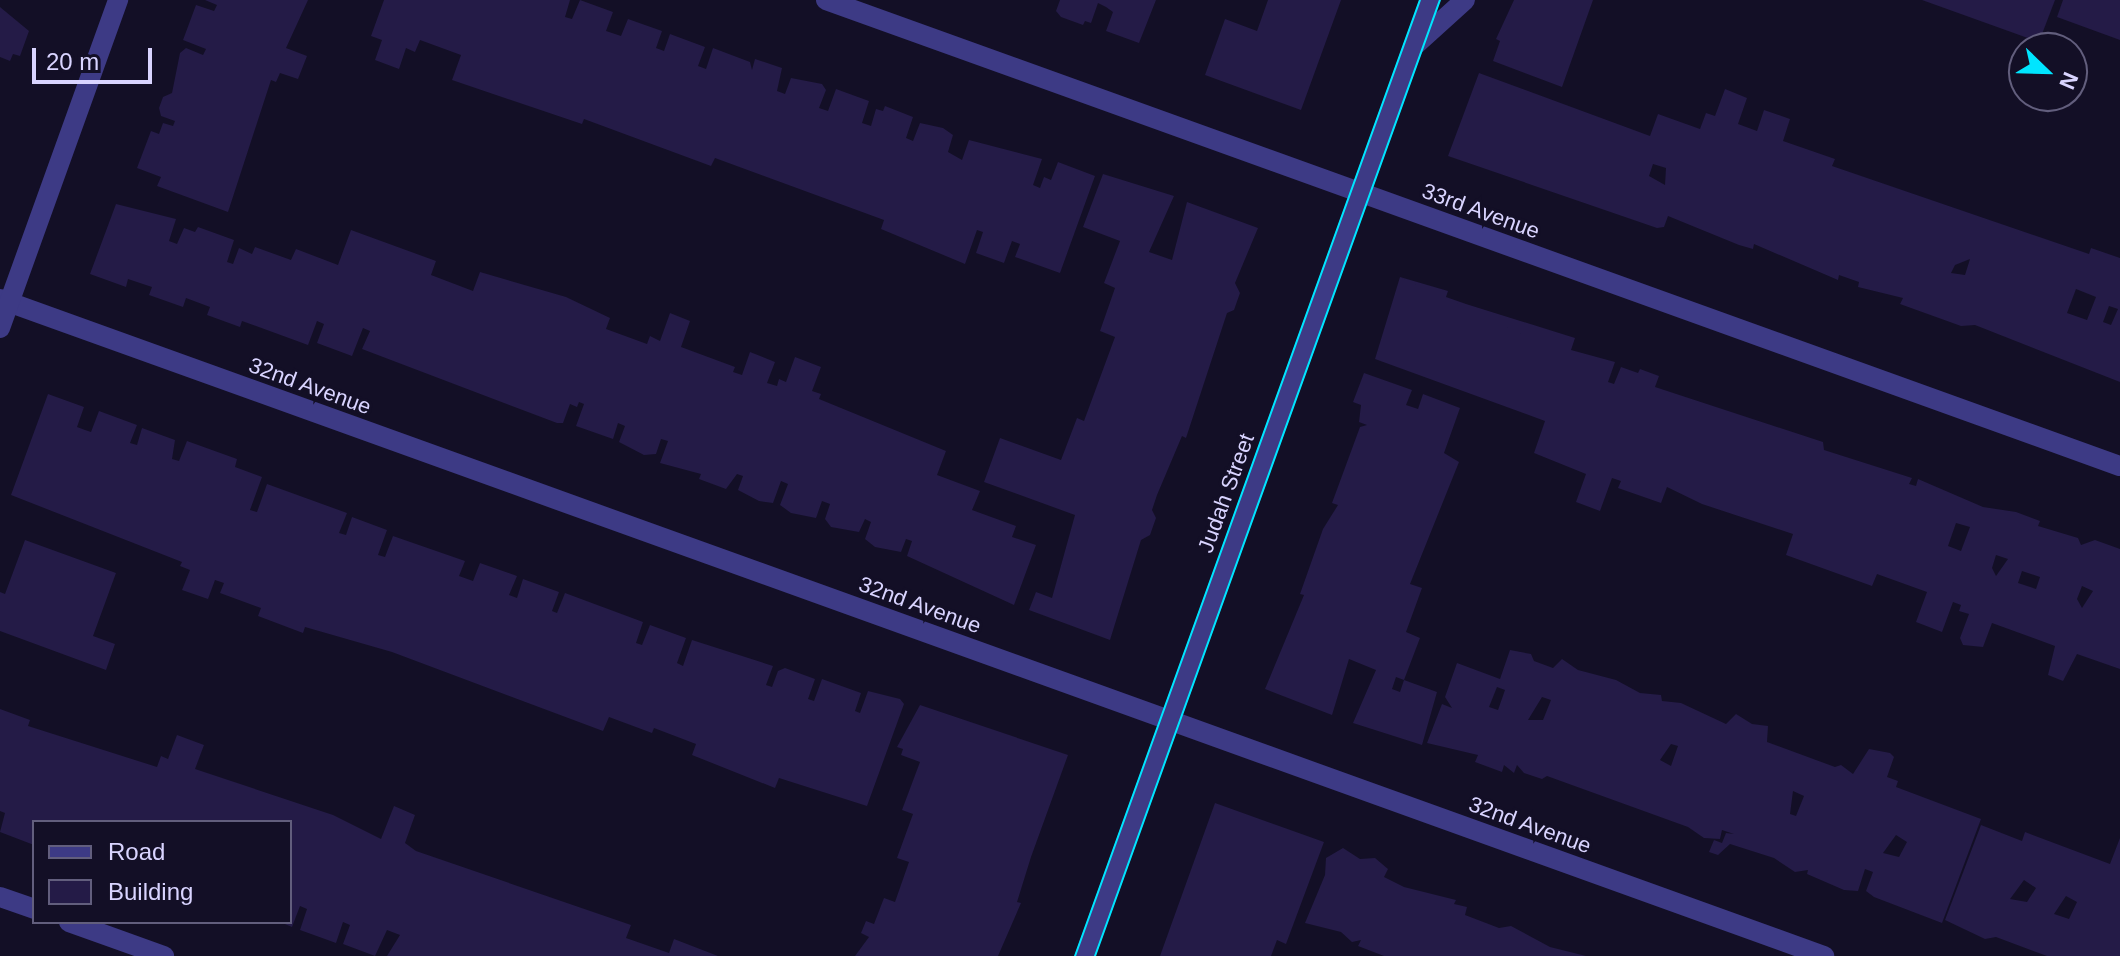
<!DOCTYPE html>
<html>
<head>
<meta charset="utf-8">
<style>
	body { margin:0 }
	#map { position:relative; width:2120px; height:956px; overflow:hidden; background:#130f26; font-family:Helvetica,sans-serif }
	div>[style] { position:absolute }
	[style*='--x'] { left:calc(var(--x)*1px); top:calc(var(--y)*1px); width:calc(var(--w)*1px); rotate:calc(var(--a)*1deg) }
	.building>* { inset:0; background:#241b47 }
	.minor>* { height:20px; margin:-10px; padding:0 10px; transform-origin:10px; border-radius:10px; background:#3d3a85 }
	.tram>* { height:2px; margin:-1px; padding:0 1px; transform-origin:1px; border-radius:1px; background:#00e5ff }
	span { translate:-50% -50%; white-space:nowrap; text-align:center; line-height:1.15; -webkit-text-stroke:6px #130f26; paint-order:stroke }
	.street-label { font-size:22px; color:#d9d4ff }
	.legend { position:absolute; left:32px; top:820px; width:260px; height:104px; box-sizing:border-box; background:#130f26; border:2px solid #625e7d; margin:0; padding:10px 14px; list-style:none; font-size:24px; color:#d9d4ff }
	.legend li { display:flex; align-items:center; gap:16px; height:40px }
	.legend b { width:40px; border:2px solid #625e7d }
	.north { position:absolute; left:2008px; top:32px; width:80px; height:80px; box-sizing:border-box; background:#130f26; border:2px solid #625e7d; border-radius:50%; rotate:113deg; font-size:22px; font-weight:700; line-height:32px; text-align:center; color:#d9d4ff }
	.north::after { content:''; display:block; margin:auto; width:28px; height:36px; background:#00e5ff; clip-path:polygon(50% 0,100% 100%,50% 72%,0 100%) }
	.scale { position:absolute; left:32px; top:48px; width:120px; height:36px; box-sizing:border-box; border:4px solid #d9d4ff; border-top:0; padding-left:10px; font-size:24px; line-height:28px; white-space:nowrap; color:#d9d4ff; -webkit-text-stroke:6px #130f26; paint-order:stroke }
</style>
</head>
<body>
<div id="map">
	<div class="building">
		<div style="clip-path:polygon(205px 0,308px 0,286px 48px,307px 56px,298px 79px,280px 73px,276px 82px,271px 80px,228px 212px,157px 186px,161px 177px,137px 168px,151px 131px,159px 134px,163px 123px,173px 126px,175px 121px,161px 116px,159px 108px,163px 97px,172px 93px,180px 53px,186px 48px,203px 55px,206px 49px,183px 40px,196px 5px,214px 11px,217px 5px)"></div>
		<div style="clip-path:polygon(384px 0,570px 0,565px 17px,572px 19px,580px 0,613px 12px,606px 31px,621px 36px,628px 19px,662px 31px,656px 48px,664px 51px,670px 34px,705px 47px,698px 66px,706px 69px,713px 48px,750px 62px,752px 70px,755px 59px,782px 68px,777px 91px,785px 94px,791px 78px,822px 84px,826px 90px,819px 108px,828px 111px,836px 89px,869px 101px,862px 123px,871px 126px,876px 109px,883px 111px,885px 106px,913px 117px,906px 138px,913px 141px,920px 123px,943px 128px,953px 135px,948px 152px,962px 160px,969px 140px,1042px 159px,1033px 185px,1040px 188px,1044px 177px,1051px 180px,1058px 162px,1095px 176px,1060px 273px,1015px 257px,1020px 244px,1012px 241px,1004px 263px,976px 253px,983px 232px,977px 230px,965px 264px,881px 229px,884px 220px,715px 158px,711px 166px,584px 119px,582px 124px,452px 80px,461px 55px,420px 40px,415px 52px,406px 48px,399px 69px,375px 60px,382px 40px,371px 36px)"></div>
		<div style="clip-path:polygon(1060px 0,1156px 0,1139px 43px,1106px 31px,1113px 12px,1106px 7px,1098px 3px,1091px 23px,1085px 21px,1083px 25px,1061px 17px,1056px 11px)"></div>
		<div style="clip-path:polygon(1268px 0,1341px 0,1301px 110px,1205px 75px,1225px 19px,1257px 31px)"></div>
		<div style="clip-path:polygon(1514px 0,1593px 0,1562px 87px,1493px 61px,1500px 41px,1496px 39px)"></div>
		<div style="clip-path:polygon(1922px 0,2055px 0,2039px 42px)"></div>
		<div style="clip-path:polygon(2063px 0,2120px 0,2120px 40px,2057px 17px)"></div>
		<div style="clip-path:polygon(0 7px,29px 31px,20px 56px,13px 54px,10px 61px,0 57px)"></div>
		<div style="clip-path:polygon(evenodd,1479px 73px,1650px 136px,1658px 114px,1700px 129px,1706px 113px,1715px 116px,1725px 89px,1747px 98px,1738px 124px,1757px 131px,1764px 110px,1790px 119px,1783px 141px,1835px 159px,1832px 166px,2089px 254px,2091px 248px,2120px 258px,2120px 382px,1975px 325px,1961px 326px,1900px 304px,1903px 298px,1858px 287px,1859px 282px,1839px 275px,1838px 280px,1754px 244px,1753px 249px,1739px 245px,1668px 216px,1664px 227px,1657px 228px,1448px 156px,1479px 73px,1653px 164px,1666px 168px,1665px 185px,1649px 176px,1653px 164px,1479px 73px,1970px 259px,1965px 275px,1951px 273px,1955px 265px,1970px 259px,1479px 73px,2076px 289px,2096px 297px,2087px 320px,2067px 313px,2076px 289px,1479px 73px,2109px 306px,2118px 309px,2111px 325px,2103px 322px,2109px 306px)"></div>
		<div style="clip-path:polygon(1103px 174px,1174px 196px,1149px 252px,1172px 260px,1187px 202px,1258px 228px,1235px 283px,1240px 293px,1234px 310px,1227px 313px,1186px 438px,1182px 436px,1157px 495px,1152px 510px,1156px 518px,1150px 535px,1141px 540px,1110px 640px,1029px 610px,1036px 592px,1052px 598px,1075px 515px,984px 482px,1000px 438px,1061px 460px,1077px 418px,1084px 421px,1115px 337px,1100px 331px,1115px 288px,1104px 283px,1120px 241px,1083px 227px)"></div>
		<div style="clip-path:polygon(116px 204px,176px 219px,169px 241px,177px 244px,184px 228px,195px 232px,198px 227px,234px 240px,227px 262px,233px 264px,239px 248px,252px 254px,255px 247px,291px 260px,296px 249px,338px 265px,351px 230px,436px 261px,431px 275px,473px 291px,480px 272px,566px 297px,610px 318px,606px 329px,647px 344px,650px 336px,660px 341px,670px 313px,690px 321px,681px 347px,735px 367px,733px 372px,742px 375px,750px 352px,775px 362px,767px 383px,777px 386px,779px 379px,786px 382px,795px 357px,821px 367px,812px 391px,821px 394px,819px 399px,946px 451px,937px 475px,980px 491px,972px 510px,1016px 526px,1012px 537px,1036px 545px,1014px 605px,907px 556px,912px 541px,906px 539px,901px 552px,875px 547px,865px 539px,871px 522px,865px 519px,859px 532px,831px 527px,825px 519px,830px 504px,822px 501px,816px 518px,791px 513px,780px 505px,788px 484px,781px 481px,773px 503px,759px 501px,738px 490px,743px 476px,737px 474px,726px 489px,699px 479px,701px 474px,660px 463px,668px 441px,661px 439px,656px 454px,644px 455px,619px 442px,625px 426px,618px 423px,613px 439px,576px 426px,584px 404px,579px 402px,577px 407px,570px 404px,563px 423px,557px 423px,362px 349px,370px 331px,363px 328px,352px 356px,317px 343px,324px 324px,317px 321px,308px 345px,242px 321px,240px 327px,207px 315px,210px 307px,186px 298px,183px 307px,149px 295px,152px 287px,128px 279px,126px 287px,90px 274px)"></div>
		<div style="clip-path:polygon(evenodd,1400px 277px,1448px 291px,1446px 297px,1466px 304px,1575px 338px,1571px 350px,1615px 362px,1608px 382px,1614px 384px,1621px 367px,1638px 373px,1640px 369px,1659px 376px,1655px 387px,1823px 442px,1824px 450px,1912px 478px,1909px 484px,1916px 486px,1918px 479px,1983px 507px,2016px 512px,2040px 521px,2038px 526px,2078px 538px,2081px 545px,2095px 540px,2120px 549px,2120px 669px,2077px 654px,2063px 681px,2048px 675px,2055px 646px,1992px 623px,1983px 647px,1963px 645px,1960px 638px,1969px 614px,1959px 611px,1961px 605px,1953px 602px,1942px 632px,1916px 622px,1927px 592px,1877px 574px,1872px 586px,1786px 555px,1793px 534px,1702px 504px,1667px 487px,1661px 503px,1618px 488px,1621px 481px,1612px 478px,1600px 511px,1576px 502px,1586px 474px,1534px 453px,1545px 421px,1375px 359px,1400px 277px,1956px 523px,1970px 527px,1961px 551px,1948px 546px,1956px 523px,1400px 277px,1996px 555px,2008px 559px,1996px 576px,1992px 568px,1996px 555px,1400px 277px,2022px 571px,2040px 577px,2036px 589px,2018px 583px,2022px 571px,1400px 277px,2082px 586px,2093px 591px,2082px 608px,2077px 599px,2082px 586px)"></div>
		<div style="clip-path:polygon(1364px 373px,1412px 390px,1406px 405px,1418px 409px,1423px 394px,1460px 408px,1444px 453px,1459px 462px,1410px 584px,1422px 588px,1406px 632px,1420px 638px,1404px 680px,1396px 677px,1392px 689px,1400px 692px,1404px 680px,1437px 692px,1422px 745px,1353px 723px,1376px 670px,1349px 659px,1332px 715px,1265px 689px,1304px 595px,1300px 594px,1323px 529px,1338px 505px,1332px 503px,1360px 427px,1367px 425px,1359px 422px,1361px 405px,1353px 402px)"></div>
		<div style="clip-path:polygon(48px 394px,84px 407px,77px 427px,85px 430px,91px 432px,99px 411px,137px 425px,130px 443px,137px 445px,142px 428px,175px 440px,172px 459px,179px 461px,187px 441px,237px 459px,235px 467px,262px 477px,250px 510px,257px 512px,267px 484px,347px 513px,339px 533px,346px 535px,352px 517px,387px 530px,378px 555px,385px 557px,393px 536px,465px 561px,459px 576px,473px 581px,480px 563px,517px 576px,509px 595px,517px 598px,523px 579px,559px 592px,552px 611px,557px 613px,565px 593px,643px 622px,636px 643px,642px 645px,650px 625px,686px 638px,677px 663px,683px 666px,692px 640px,773px 666px,766px 685px,772px 687px,778px 671px,785px 668px,815px 679px,808px 699px,814px 701px,822px 679px,861px 693px,855px 711px,860px 713px,868px 691px,900px 699px,904px 704px,867px 806px,779px 778px,775px 788px,692px 755px,696px 744px,654px 728px,652px 733px,609px 717px,603px 731px,392px 652px,305px 627px,303px 633px,258px 616px,261px 608px,220px 593px,224px 583px,215px 580px,208px 599px,182px 590px,190px 570px,180px 566px,182px 562px,11px 495px)"></div>
		<div style="clip-path:polygon(25px 540px,116px 573px,93px 636px,115px 644px,106px 670px,0 631px,0 592px,5px 594px)"></div>
		<div style="clip-path:polygon(evenodd,1510px 650px,1531px 654px,1534px 661px,1553px 668px,1562px 659px,1578px 670px,1616px 680px,1640px 693px,1661px 695px,1662px 701px,1681px 703px,1726px 724px,1736px 714px,1752px 724px,1768px 726px,1767px 742px,1835px 767px,1841px 765px,1853px 774px,1869px 749px,1890px 753px,1894px 757px,1887px 777px,1898px 781px,1896px 787px,1981px 819px,1942px 923px,1874px 897px,1866px 891px,1873px 872px,1865px 869px,1858px 891px,1844px 890px,1807px 874px,1808px 870px,1795px 872px,1774px 858px,1730px 844px,1718px 855px,1709px 852px,1714px 840px,1722px 843px,1726px 833px,1734px 834px,1722px 830px,1720px 839px,1704px 838px,1688px 827px,1547px 776px,1542px 779px,1524px 773px,1517px 765px,1514px 773px,1504px 765px,1502px 772px,1475px 762px,1478px 755px,1427px 743px,1442px 704px,1452px 708px,1445px 697px,1457px 663px,1500px 679px,1510px 650px,1497px 687px,1505px 690px,1498px 710px,1489px 707px,1497px 687px,1510px 650px,1542px 697px,1551px 700px,1543px 720px,1528px 720px,1542px 697px,1510px 650px,1671px 744px,1678px 746px,1671px 766px,1660px 760px,1671px 744px,1510px 650px,1793px 791px,1804px 796px,1796px 816px,1790px 814px,1793px 791px,1510px 650px,1896px 835px,1907px 842px,1899px 857px,1883px 853px,1896px 835px)"></div>
		<div style="clip-path:polygon(920px 705px,1068px 755px,1031px 857px,1017px 902px,1021px 903px,998px 956px,855px 956px,869px 937px,861px 933px,866px 921px,874px 924px,884px 898px,895px 902px,909px 862px,897px 858px,913px 814px,902px 810px,920px 762px,901px 755px,903px 749px,897px 747px)"></div>
		<div style="clip-path:polygon(0 709px,30px 720px,28px 726px,157px 767px,161px 756px,168px 759px,177px 735px,204px 745px,195px 769px,333px 815px,381px 839px,394px 806px,415px 815px,405px 843px,416px 851px,631px 925px,626px 938px,669px 953px,674px 939px,718px 956px,387px 956px,400px 935px,387px 930px,375px 956px,343px 944px,350px 925px,343px 922px,336px 943px,300px 930px,307px 909px,300px 906px,292px 927px,280px 922px,290px 922px,290px 822px,34px 822px,34px 845px,0 832px,5px 813px,0 811px)"></div>
		<div style="clip-path:polygon(1215px 803px,1324px 842px,1286px 944px,1277px 940px,1271px 956px,1160px 956px)"></div>
		<div style="clip-path:polygon(evenodd,1981px 825px,2022px 841px,2025px 832px,2110px 864px,2120px 838px,2120px 956px,2047px 956px,1996px 937px,1985px 939px,1945px 920px,1981px 825px,2024px 880px,2036px 888px,2027px 902px,2010px 899px,2024px 880px,1981px 825px,2066px 896px,2077px 902px,2069px 919px,2054px 914px,2066px 896px)"></div>
		<div style="clip-path:polygon(1343px 848px,1360px 859px,1375px 858px,1388px 869px,1384px 877px,1404px 887px,1456px 900px,1454px 904px,1467px 907px,1465px 915px,1499px 928px,1511px 926px,1550px 947px,1586px 956px,1384px 956px,1358px 946px,1361px 940px,1352px 942px,1341px 932px,1305px 923px,1325px 875px,1326px 858px)"></div>
	</div>
	<div class="minor">
		<div style="--x:826;--y:0;--w:1375;--a:19.81"></div>
		<div style="--x:1413;--y:47;--w:70;--a:-42.1"></div>
		<div style="--x:0;--y:299;--w:1939;--a:19.81"></div>
		<div style="--x:0;--y:328;--w:349;--a:-70.2"></div>
		<div style="--x:0;--y:897;--w:36;--a:19"></div>
		<div style="--x:69;--y:922;--w:101;--a:19.7"></div>
		<div style="--x:1085;--y:956;--w:1016;--a:-70.16"></div>
	</div>
	<div class="tram">
		<div style="--x:1075;--y:956;--w:1016;--a:-70.16"></div>
		<div style="--x:1095;--y:956;--w:1016;--a:-70.16"></div>
	</div>
	<div class="street-label">
		<span style="left:1481px;top:211px;rotate:20deg">33rd Avenue</span>
		<span style="left:310px;top:386px;rotate:20deg">32nd Avenue</span>
		<span style="left:1226px;top:493px;rotate:-70deg">Judah Street</span>
		<span style="left:920px;top:605px;rotate:20deg">32nd Avenue</span>
		<span style="left:1530px;top:825px;rotate:20deg">32nd Avenue</span>
	</div>
	<ul class="legend">
	<li><b style="height:10px;background:#3d3a85"></b>Road</li>
	<li><b style="height:22px;background:#241b47"></b>Building</li>
	</ul>
	<div class="north">N</div>
	<div class="scale">20 m</div>
</div>
</body>
</html>
